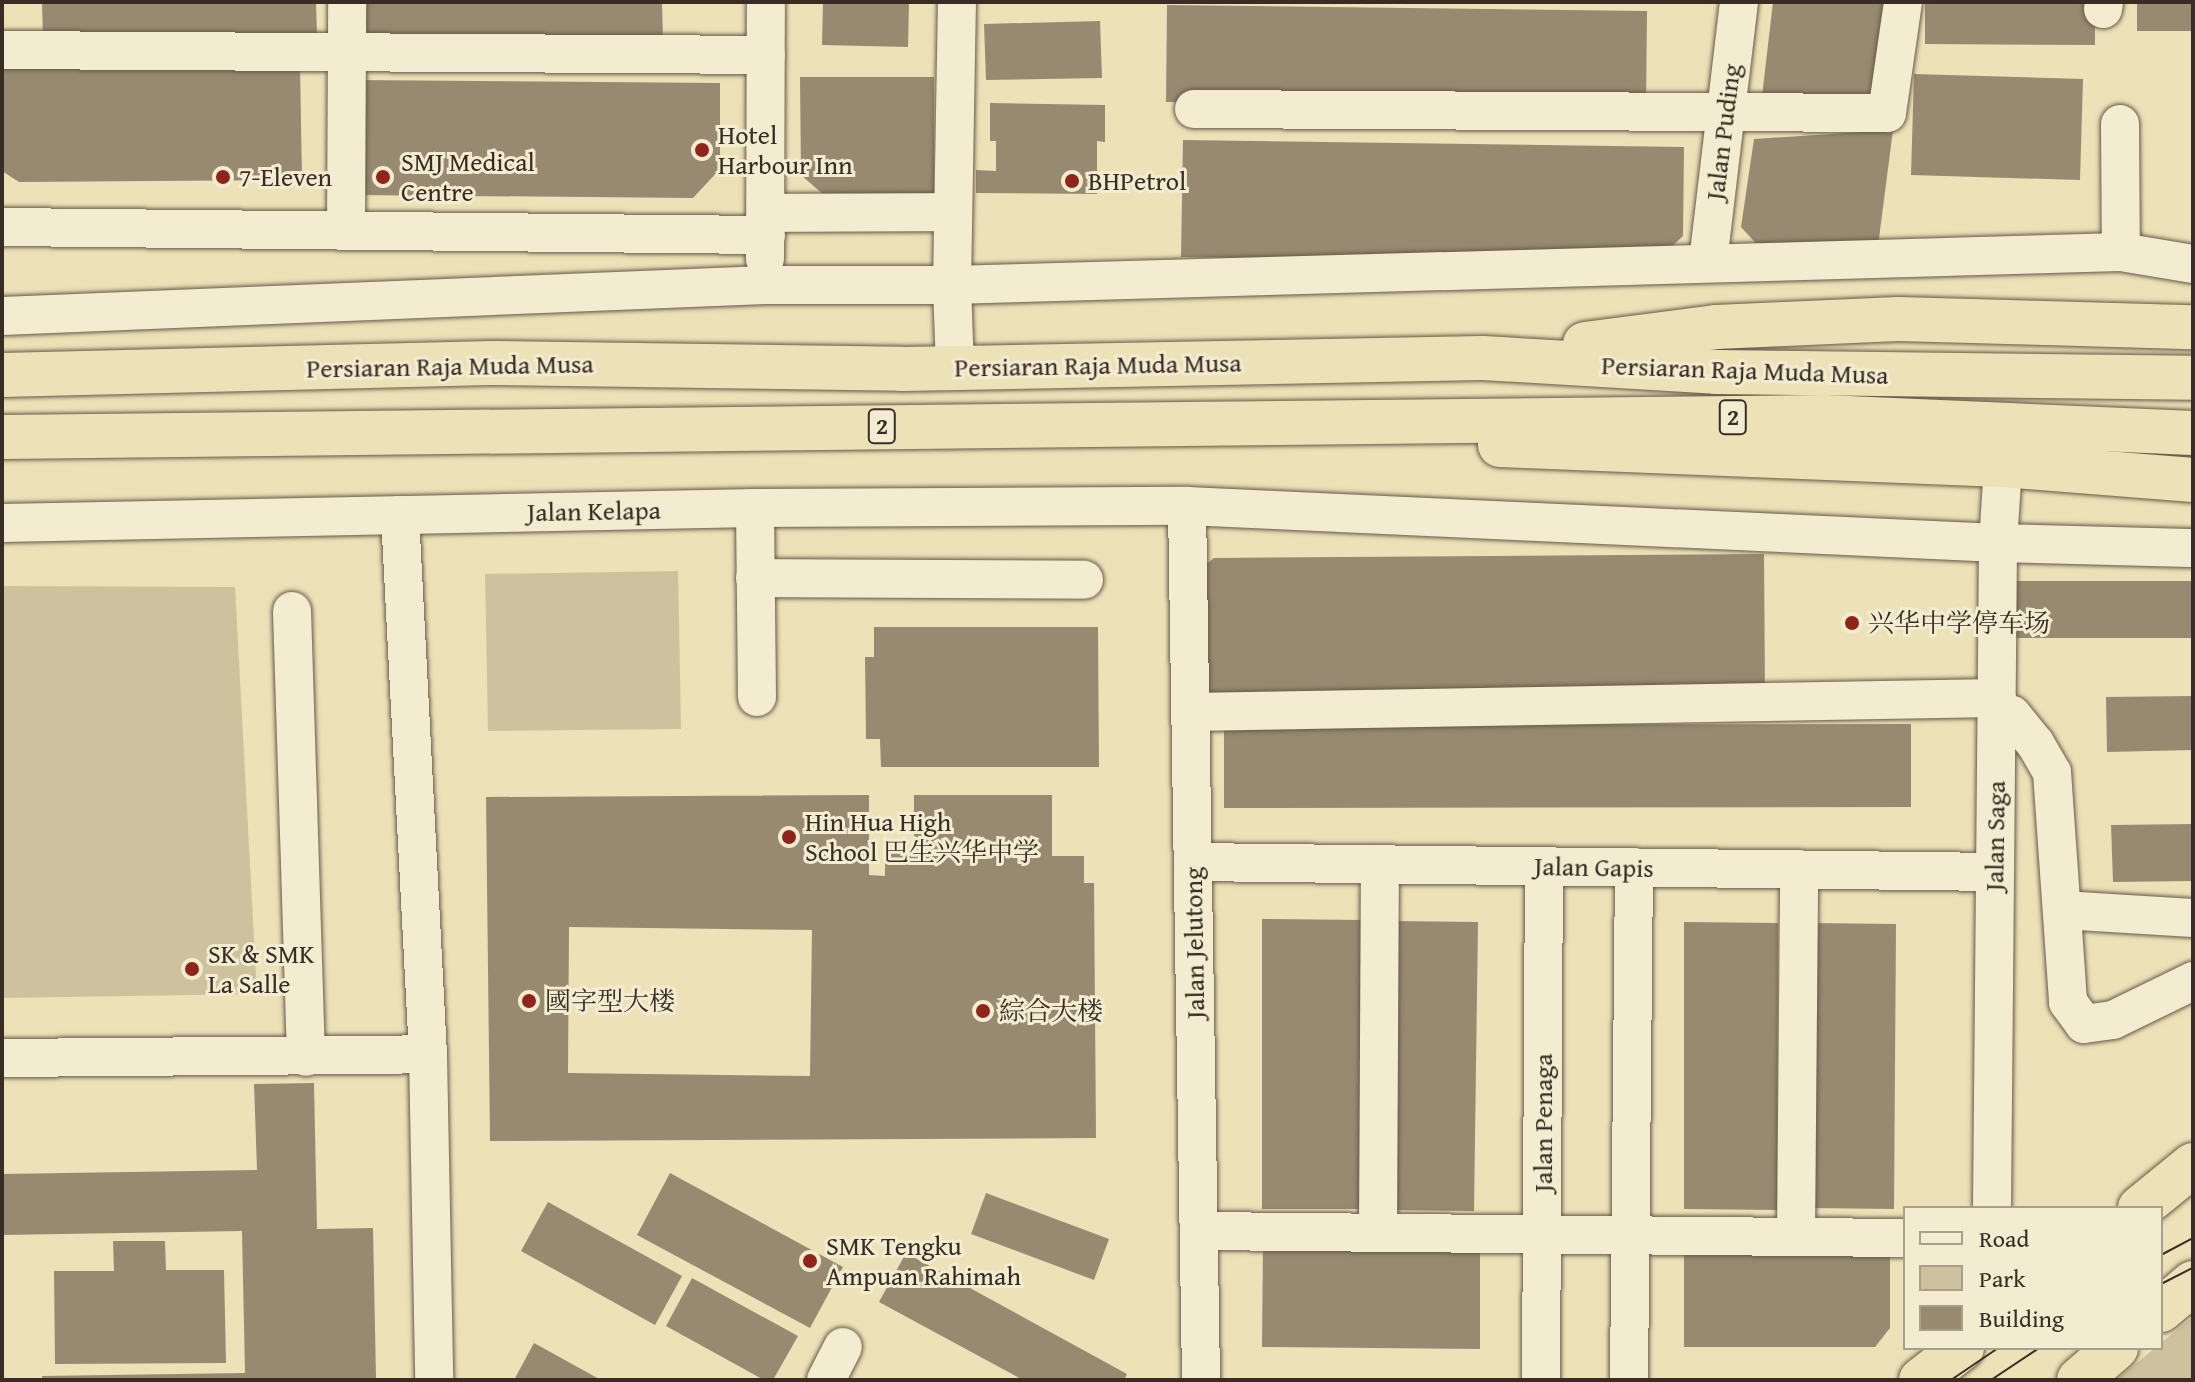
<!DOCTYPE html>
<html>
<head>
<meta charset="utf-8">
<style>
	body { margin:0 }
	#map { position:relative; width:2195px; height:1382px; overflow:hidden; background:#ede1b7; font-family:"Gentium Book Plus","Noto Serif SC",serif }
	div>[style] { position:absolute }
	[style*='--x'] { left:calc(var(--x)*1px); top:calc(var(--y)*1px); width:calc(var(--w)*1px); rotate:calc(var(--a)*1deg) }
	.green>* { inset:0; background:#cec29e }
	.building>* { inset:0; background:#978a71 }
	.roads { filter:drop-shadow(0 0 2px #66594a) drop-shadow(0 0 2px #66594a) }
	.minor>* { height:38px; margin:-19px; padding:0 19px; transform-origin:19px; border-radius:19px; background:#f3ecd0 }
	.highway>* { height:44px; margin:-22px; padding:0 22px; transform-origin:22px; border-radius:22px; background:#ede1b7 }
	.tram>* { height:2px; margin:-1px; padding:0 1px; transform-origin:1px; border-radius:1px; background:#392c25 }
	.dots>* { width:22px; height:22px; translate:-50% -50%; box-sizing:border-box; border:4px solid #f3ecd0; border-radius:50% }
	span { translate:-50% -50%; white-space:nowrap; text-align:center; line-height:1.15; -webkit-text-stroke:6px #f3ecd0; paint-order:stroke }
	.shield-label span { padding:2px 6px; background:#f3ecd0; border:2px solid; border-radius:6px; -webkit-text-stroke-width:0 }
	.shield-label { font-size:24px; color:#392c25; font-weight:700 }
	.street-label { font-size:26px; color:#392c25 }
	.poi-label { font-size:26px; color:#392c25 }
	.left { translate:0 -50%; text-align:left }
	.frame { position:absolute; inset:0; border:4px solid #392c25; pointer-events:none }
	.legend { position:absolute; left:1903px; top:1206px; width:260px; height:144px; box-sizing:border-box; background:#f3ecd0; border:2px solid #a99f8c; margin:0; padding:10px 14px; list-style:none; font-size:24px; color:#392c25 }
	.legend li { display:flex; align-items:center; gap:16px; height:40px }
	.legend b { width:40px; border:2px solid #a99f8c }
</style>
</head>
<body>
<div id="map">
	<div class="green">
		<div style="clip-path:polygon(678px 571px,681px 729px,488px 731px,485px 574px)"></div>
		<div style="clip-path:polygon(2px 586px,235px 587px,257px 994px,2px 998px)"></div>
		<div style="clip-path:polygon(2193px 1317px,2193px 1380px,2116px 1380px,2155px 1348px,2161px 1348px,2161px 1343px)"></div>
	</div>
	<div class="building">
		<div style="clip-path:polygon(42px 2px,316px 2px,317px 35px,43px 38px)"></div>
		<div style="clip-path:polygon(348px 2px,662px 2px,663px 40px,349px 44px)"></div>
		<div style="clip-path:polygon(823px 2px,909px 2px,908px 47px,822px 45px)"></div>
		<div style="clip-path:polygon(1773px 2px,1891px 2px,1876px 100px,1761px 105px)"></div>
		<div style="clip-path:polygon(1925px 2px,2095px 2px,2095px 45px,1925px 44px)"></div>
		<div style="clip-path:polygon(2137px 2px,2193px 2px,2193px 31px,2137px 31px)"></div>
		<div style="clip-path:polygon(1167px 5px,1647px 11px,1646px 109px,1166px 102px)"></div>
		<div style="clip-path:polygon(1100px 21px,1102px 78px,986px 80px,984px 24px)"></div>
		<div style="clip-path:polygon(300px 65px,302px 180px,19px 182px,2px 171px,2px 68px)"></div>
		<div style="clip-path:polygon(1914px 74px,2083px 79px,2080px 180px,1911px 175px)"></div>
		<div style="clip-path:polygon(800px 77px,934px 77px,934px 196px,824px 195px,801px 175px)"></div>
		<div style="clip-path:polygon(353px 80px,720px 83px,720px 169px,693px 198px,353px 195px)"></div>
		<div style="clip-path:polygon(990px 103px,1105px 105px,1105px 142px,1097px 141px,1097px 194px,976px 193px,976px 170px,996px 171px,996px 141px,990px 141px)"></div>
		<div style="clip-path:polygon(1893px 130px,1878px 246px,1762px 250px,1741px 227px,1754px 139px)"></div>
		<div style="clip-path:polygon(1183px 140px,1684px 147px,1683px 236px,1654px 263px,1181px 257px)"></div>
		<div style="clip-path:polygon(1764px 554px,1765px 695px,1200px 697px,1198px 570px,1214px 558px)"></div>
		<div style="clip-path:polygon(2014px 581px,2193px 581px,2193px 638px,2014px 638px)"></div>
		<div style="clip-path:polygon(874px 627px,1098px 627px,1099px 767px,881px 767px,880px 739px,866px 739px,865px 657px,874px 657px)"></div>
		<div style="clip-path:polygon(2193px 696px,2193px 750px,2107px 752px,2106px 697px)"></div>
		<div style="clip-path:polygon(1911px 724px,1911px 807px,1224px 808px,1224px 725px)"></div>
		<div style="clip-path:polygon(evenodd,869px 795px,869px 875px,885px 876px,885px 853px,914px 853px,914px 795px,1052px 795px,1052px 856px,1084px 856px,1084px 883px,1094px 883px,1096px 1138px,490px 1141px,486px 797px,869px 795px,569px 927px,812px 930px,810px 1076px,568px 1073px,569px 927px)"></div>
		<div style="clip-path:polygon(2193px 824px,2193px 881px,2113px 882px,2111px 825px)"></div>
		<div style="clip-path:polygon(1262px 919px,1363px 920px,1362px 1209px,1262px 1209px)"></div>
		<div style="clip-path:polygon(1391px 921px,1478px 922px,1474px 1211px,1388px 1210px)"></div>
		<div style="clip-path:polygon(1684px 922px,1778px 923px,1777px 1210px,1684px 1209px)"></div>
		<div style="clip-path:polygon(1812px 923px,1896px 924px,1894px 1209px,1809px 1208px)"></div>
		<div style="clip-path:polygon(314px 1083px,317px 1229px,373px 1228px,376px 1378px,42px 1380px,42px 1376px,245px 1373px,242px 1231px,2px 1235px,2px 1174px,257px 1170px,254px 1084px)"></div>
		<div style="clip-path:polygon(670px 1173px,843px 1267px,810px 1328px,637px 1235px)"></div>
		<div style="clip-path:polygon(986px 1193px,1109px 1239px,1094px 1280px,971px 1234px)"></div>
		<div style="clip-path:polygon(548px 1202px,682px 1276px,655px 1325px,521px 1251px)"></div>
		<div style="clip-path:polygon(113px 1241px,165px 1241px,166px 1270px,224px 1270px,226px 1363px,55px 1364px,54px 1271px,114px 1271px)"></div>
		<div style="clip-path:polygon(1263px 1242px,1480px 1244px,1480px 1349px,1262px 1347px)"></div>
		<div style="clip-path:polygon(1890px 1247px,1890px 1328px,1875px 1347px,1684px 1347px,1684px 1248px)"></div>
		<div style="clip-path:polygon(906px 1253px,1127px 1374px,1124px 1380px,1023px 1380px,879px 1302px)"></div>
		<div style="clip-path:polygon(692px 1278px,798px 1336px,773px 1380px,764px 1380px,666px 1326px)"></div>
		<div style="clip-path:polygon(534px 1343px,601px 1380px,514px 1380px)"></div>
	</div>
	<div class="roads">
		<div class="minor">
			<div style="--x:2103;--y:9;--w:7;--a:-82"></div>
			<div style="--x:2;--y:50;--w:764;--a:0.37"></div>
			<div style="--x:1194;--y:109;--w:693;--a:0.33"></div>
			<div style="--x:1887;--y:113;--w:112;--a:-81.8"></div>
			<div style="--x:2120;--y:124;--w:128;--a:89.6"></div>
			<div style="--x:766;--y:213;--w:187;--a:-0.3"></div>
			<div style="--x:2;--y:227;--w:764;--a:0.6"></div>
			<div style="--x:346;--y:230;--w:228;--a:-89.7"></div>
			<div style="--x:765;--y:259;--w:257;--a:-89.8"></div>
			<div style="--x:1708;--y:262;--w:262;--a:-83.2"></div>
			<div style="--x:2;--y:316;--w:764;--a:-2.33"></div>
			<div style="--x:765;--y:285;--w:187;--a:0"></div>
			<div style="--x:952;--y:285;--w:1169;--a:-1.62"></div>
			<div style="--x:2121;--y:252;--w:73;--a:9.5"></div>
			<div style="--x:955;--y:368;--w:83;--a:-92.1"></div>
			<div style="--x:952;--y:285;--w:283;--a:-89"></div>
			<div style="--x:1187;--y:506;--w:874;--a:89.08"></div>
			<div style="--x:755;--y:508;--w:189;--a:89.4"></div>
			<div style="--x:400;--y:515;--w:540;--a:87.03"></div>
			<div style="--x:428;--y:1054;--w:326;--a:88.9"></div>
			<div style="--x:2;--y:523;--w:753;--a:-1.14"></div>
			<div style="--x:755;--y:508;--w:432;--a:-0.3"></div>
			<div style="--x:1187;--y:506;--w:812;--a:2.61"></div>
			<div style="--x:1998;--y:543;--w:195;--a:1.5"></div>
			<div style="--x:755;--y:578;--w:329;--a:0.3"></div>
			<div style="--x:292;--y:611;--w:446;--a:88.2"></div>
			<div style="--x:1190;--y:712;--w:807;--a:-0.99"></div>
			<div style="--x:1997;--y:717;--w:15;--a:-8"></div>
			<div style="--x:2012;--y:715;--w:36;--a:51"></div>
			<div style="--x:2035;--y:743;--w:34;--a:60"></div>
			<div style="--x:2052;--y:772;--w:231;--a:86"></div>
			<div style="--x:2068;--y:1002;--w:27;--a:54"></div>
			<div style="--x:2084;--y:1024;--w:29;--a:-8"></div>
			<div style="--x:2113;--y:1020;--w:89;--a:-26"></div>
			<div style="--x:1193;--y:862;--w:802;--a:0.71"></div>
			<div style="--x:2062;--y:910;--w:131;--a:3.5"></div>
			<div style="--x:2;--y:1058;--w:426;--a:-0.5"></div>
			<div style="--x:1992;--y:1208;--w:665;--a:-89.48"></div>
			<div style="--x:1998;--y:543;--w:78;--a:-86.3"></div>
			<div style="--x:1199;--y:1231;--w:706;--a:0.57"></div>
			<div style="--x:1378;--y:1233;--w:369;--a:-89.7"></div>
			<div style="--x:1796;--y:1237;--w:368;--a:-89.5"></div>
			<div style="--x:826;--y:1380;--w:37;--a:-63"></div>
			<div style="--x:1541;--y:1380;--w:514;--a:-89.67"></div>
			<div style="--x:1629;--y:1380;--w:513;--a:-89.44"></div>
		</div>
		<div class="highway">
			<div style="--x:1585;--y:344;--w:132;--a:-7.4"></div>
			<div style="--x:1716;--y:327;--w:182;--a:-2.5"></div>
			<div style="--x:1898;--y:319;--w:295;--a:1.6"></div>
			<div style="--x:2;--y:375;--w:493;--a:-1.4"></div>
			<div style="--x:495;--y:363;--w:407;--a:0.8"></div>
			<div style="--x:902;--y:369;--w:581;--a:-1.08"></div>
			<div style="--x:1483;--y:358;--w:233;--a:3.4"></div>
			<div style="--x:1716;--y:372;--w:477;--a:0.7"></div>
			<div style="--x:2;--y:437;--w:1823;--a:-0.63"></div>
			<div style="--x:1825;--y:417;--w:368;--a:2.5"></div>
			<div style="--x:1500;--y:445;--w:503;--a:2.28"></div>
			<div style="--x:2003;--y:465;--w:191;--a:4.5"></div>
			<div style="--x:2140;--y:1208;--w:68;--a:-39.1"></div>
			<div style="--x:2161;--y:1310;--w:42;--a:-40.2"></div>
			<div style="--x:1921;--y:1380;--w:52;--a:-38"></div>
			<div style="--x:2079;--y:1380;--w:49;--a:-40.9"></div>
		</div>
	</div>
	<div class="tram">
		<div style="--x:2161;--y:1255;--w:36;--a:-28"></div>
		<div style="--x:2161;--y:1284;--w:36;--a:-27"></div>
		<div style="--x:1951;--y:1380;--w:57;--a:-34.2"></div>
		<div style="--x:1991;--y:1380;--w:58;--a:-33.7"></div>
	</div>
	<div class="dots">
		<div style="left:702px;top:150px;background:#8f2418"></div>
		<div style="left:223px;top:177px;background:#8f2418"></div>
		<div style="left:383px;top:177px;background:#8f2418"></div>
		<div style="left:1072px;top:181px;background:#8f2418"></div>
		<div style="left:1852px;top:623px;background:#8f2418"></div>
		<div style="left:789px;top:837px;background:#8f2418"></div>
		<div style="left:192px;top:969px;background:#8f2418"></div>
		<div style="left:529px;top:1001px;background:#8f2418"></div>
		<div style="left:983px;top:1011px;background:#8f2418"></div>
		<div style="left:810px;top:1261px;background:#8f2418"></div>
	</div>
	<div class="shield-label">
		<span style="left:1733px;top:417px">2</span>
		<span style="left:882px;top:426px">2</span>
	</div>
	<div class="street-label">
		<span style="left:1723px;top:132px;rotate:-83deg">Jalan Puding</span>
		<span style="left:1098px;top:365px;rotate:-1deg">Persiaran Raja Muda Musa</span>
		<span style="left:450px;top:366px;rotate:-1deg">Persiaran Raja Muda Musa</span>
		<span style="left:1745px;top:370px;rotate:2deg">Persiaran Raja Muda Musa</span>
		<span style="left:594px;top:511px;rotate:-1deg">Jalan Kelapa</span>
		<span style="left:1995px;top:836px;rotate:-89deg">Jalan Saga</span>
		<span style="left:1594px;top:867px;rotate:1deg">Jalan Gapis</span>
		<span style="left:1194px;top:943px;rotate:-91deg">Jalan Jelutong</span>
		<span style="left:1543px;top:1123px;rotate:-90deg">Jalan Penaga</span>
	</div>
	<div class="poi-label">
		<span class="left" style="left:718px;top:150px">Hotel<br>Harbour Inn</span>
		<span class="left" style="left:401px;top:177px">SMJ Medical<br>Centre</span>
		<span class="left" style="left:239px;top:177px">7-Eleven</span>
		<span class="left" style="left:1088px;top:181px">BHPetrol</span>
		<span class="left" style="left:1868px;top:623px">兴华中学停车场</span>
		<span class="left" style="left:805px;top:837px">Hin Hua High<br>School 巴生兴华中学</span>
		<span class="left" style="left:208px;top:969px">SK &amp; SMK<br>La Salle</span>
		<span class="left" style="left:545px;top:1001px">國字型大楼</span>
		<span class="left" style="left:999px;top:1011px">綜合大楼</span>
		<span class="left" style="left:826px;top:1261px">SMK Tengku<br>Ampuan Rahimah</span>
	</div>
	<div class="frame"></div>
	<ul class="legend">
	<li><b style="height:10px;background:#f3ecd0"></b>Road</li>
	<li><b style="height:22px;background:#cec29e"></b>Park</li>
	<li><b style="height:22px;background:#978a71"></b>Building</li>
	</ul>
</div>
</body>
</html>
